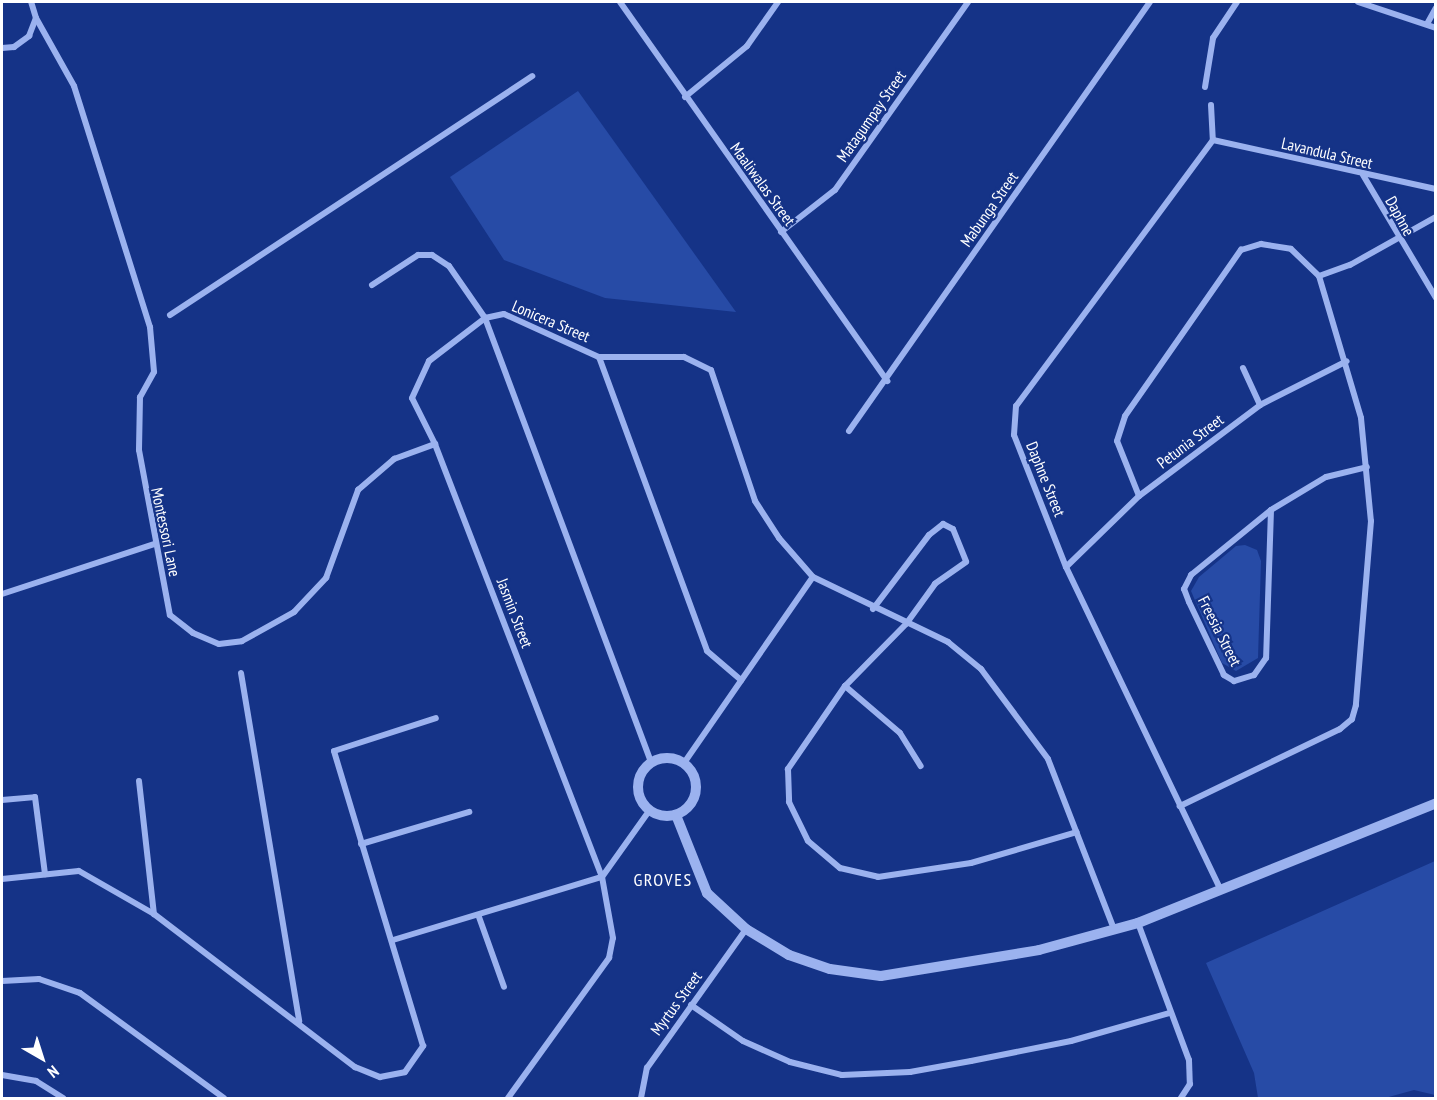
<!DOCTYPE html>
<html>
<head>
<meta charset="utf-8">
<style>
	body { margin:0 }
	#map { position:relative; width:1437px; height:1100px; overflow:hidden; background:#153387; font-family:"PT Sans Narrow",sans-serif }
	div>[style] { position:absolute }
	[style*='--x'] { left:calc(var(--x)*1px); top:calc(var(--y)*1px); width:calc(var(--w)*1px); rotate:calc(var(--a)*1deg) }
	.green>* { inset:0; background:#274ba6 }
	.minor>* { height:6px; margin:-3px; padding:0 3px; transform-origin:3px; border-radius:3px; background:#9bb2ef }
	.tertiary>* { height:10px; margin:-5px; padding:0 5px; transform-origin:5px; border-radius:5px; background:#9bb2ef }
	.tertiary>.ring { margin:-5px; padding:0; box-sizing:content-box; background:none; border:10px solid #9bb2ef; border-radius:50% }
	span { translate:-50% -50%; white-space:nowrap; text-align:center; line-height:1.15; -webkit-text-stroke:4.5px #153387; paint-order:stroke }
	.street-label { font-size:16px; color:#fff }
	.neighbourhood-label { font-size:18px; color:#fff; letter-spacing:1.5px }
	.frame { position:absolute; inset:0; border:3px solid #fff; pointer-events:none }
	.north { position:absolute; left:12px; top:1028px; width:60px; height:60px; -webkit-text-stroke:4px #153387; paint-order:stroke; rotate:141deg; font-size:16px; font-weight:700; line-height:24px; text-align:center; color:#fff }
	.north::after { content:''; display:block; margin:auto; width:21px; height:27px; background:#fff; clip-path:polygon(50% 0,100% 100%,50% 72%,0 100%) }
</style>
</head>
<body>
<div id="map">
	<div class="green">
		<div style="clip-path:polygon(578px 91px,736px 312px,605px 298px,504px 260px,450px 177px)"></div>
		<div style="clip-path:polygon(1245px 545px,1257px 550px,1261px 561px,1258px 658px,1236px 671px,1222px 663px,1191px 591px,1199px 577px,1236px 546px)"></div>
		<div style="clip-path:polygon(1435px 861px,1435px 1095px,1414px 1090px,1385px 1098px,1258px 1098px,1254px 1073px,1206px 963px)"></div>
	</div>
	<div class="minor">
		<div style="--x:620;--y:2;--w:464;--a:54.8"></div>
		<div style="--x:1358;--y:2;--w:82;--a:18.4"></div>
		<div style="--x:36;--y:18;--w:78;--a:60.8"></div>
		<div style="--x:74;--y:86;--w:253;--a:72.5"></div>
		<div style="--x:150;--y:327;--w:45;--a:84.9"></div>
		<div style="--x:154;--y:372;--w:29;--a:119"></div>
		<div style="--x:140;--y:397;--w:53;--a:91.1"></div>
		<div style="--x:139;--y:450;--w:168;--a:79.4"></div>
		<div style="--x:170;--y:615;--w:29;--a:38"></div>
		<div style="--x:193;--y:633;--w:28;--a:23"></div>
		<div style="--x:219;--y:644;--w:23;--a:-7"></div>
		<div style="--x:242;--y:641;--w:60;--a:-29.1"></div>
		<div style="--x:294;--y:612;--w:47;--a:-46.7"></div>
		<div style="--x:326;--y:578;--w:94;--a:-70"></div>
		<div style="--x:358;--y:490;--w:48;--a:-40.7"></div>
		<div style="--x:394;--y:459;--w:44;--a:-20.1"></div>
		<div style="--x:1427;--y:24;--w:18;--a:-61"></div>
		<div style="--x:2;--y:48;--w:12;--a:-5"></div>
		<div style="--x:14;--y:47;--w:19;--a:-36"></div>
		<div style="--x:29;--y:36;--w:19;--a:-69"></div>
		<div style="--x:36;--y:18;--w:17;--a:-107"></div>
		<div style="--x:1205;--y:87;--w:50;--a:-80.7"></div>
		<div style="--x:1213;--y:38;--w:43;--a:-56.3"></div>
		<div style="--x:685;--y:97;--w:80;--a:-39.4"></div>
		<div style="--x:747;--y:46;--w:54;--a:-54.8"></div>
		<div style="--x:1211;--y:105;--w:35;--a:87"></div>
		<div style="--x:1213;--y:140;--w:331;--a:126.5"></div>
		<div style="--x:1016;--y:406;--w:29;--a:94"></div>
		<div style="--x:1014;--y:435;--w:142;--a:68.5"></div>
		<div style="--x:1066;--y:567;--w:358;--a:64.4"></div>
		<div style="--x:1213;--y:140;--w:228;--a:12.4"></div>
		<div style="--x:1363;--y:175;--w:143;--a:59.3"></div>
		<div style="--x:781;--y:232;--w:68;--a:-37.9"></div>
		<div style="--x:835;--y:190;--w:230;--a:-54.7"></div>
		<div style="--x:1319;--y:276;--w:33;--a:-20"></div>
		<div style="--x:1350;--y:265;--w:98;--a:-29.2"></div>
		<div style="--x:372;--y:285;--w:55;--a:-33.1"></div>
		<div style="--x:418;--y:255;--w:14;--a:0"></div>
		<div style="--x:432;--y:255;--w:20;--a:33"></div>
		<div style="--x:449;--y:266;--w:63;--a:55.3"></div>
		<div style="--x:485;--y:318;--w:475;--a:69.5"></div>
		<div style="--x:170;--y:315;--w:434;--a:-33.4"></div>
		<div style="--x:599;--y:357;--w:313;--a:69.8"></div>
		<div style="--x:707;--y:651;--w:45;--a:40.5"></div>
		<div style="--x:1243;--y:368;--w:41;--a:65.3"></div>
		<div style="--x:849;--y:431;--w:524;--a:-54.95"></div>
		<div style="--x:1139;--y:496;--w:59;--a:-111.8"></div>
		<div style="--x:1117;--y:441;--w:26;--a:-72"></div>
		<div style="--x:1125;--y:416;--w:203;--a:-55.1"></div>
		<div style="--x:1241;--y:250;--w:21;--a:-17"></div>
		<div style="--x:1261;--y:244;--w:30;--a:9"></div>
		<div style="--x:1291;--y:249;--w:39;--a:44"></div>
		<div style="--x:1319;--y:276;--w:148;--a:73.5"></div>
		<div style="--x:1361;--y:418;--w:103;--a:84.5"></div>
		<div style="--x:1371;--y:521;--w:185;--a:94.7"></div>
		<div style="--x:1356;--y:705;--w:15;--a:106"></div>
		<div style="--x:1352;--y:719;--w:16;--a:140"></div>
		<div style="--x:1340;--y:729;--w:178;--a:154.3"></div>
		<div style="--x:1271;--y:510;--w:148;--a:91.9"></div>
		<div style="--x:1266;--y:658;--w:21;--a:125"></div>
		<div style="--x:1254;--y:675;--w:21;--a:163"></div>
		<div style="--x:1234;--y:681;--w:12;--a:-149"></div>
		<div style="--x:1224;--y:675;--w:81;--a:-115.6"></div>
		<div style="--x:1189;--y:602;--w:14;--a:-111"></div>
		<div style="--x:1184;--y:589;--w:16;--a:-63"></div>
		<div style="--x:1191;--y:575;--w:103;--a:-39.1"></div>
		<div style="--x:1271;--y:510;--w:64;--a:-31"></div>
		<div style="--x:1326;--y:477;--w:42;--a:-13.7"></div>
		<div style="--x:1066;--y:567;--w:102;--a:-44.2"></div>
		<div style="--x:1139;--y:496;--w:151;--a:-36.9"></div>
		<div style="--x:1260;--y:405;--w:97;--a:-26.8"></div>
		<div style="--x:2;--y:594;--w:160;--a:-18.2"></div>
		<div style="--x:873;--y:609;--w:93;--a:-52.9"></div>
		<div style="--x:929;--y:535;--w:18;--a:-38"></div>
		<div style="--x:943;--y:524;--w:11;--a:27"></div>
		<div style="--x:953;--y:529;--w:35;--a:68"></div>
		<div style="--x:966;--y:562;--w:38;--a:145"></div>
		<div style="--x:935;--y:584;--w:49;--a:125.9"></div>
		<div style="--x:906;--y:624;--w:87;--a:134.5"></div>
		<div style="--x:845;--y:686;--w:101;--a:124.5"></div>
		<div style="--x:788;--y:769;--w:33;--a:88"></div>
		<div style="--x:789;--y:802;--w:43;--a:64"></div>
		<div style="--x:808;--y:841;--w:42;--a:40.2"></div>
		<div style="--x:840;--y:868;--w:39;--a:13"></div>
		<div style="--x:878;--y:877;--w:94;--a:-8.6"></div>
		<div style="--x:971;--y:863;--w:110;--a:-16.3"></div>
		<div style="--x:241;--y:673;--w:353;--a:80.5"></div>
		<div style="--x:845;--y:686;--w:72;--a:40.5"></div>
		<div style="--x:900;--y:733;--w:39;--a:58"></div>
		<div style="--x:684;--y:763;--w:226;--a:-55.3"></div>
		<div style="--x:139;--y:781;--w:134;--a:83.6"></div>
		<div style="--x:2;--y:800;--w:33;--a:-5"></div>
		<div style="--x:35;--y:797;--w:78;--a:82.6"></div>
		<div style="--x:361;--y:844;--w:113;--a:-16.5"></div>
		<div style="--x:2;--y:879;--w:77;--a:-5.9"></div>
		<div style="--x:79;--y:871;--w:86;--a:29.8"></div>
		<div style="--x:154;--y:914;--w:253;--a:37.3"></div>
		<div style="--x:355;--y:1067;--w:27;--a:22"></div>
		<div style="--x:380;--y:1077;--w:25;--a:-11"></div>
		<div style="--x:405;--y:1072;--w:32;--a:-55"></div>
		<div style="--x:423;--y:1046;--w:308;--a:-106.8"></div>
		<div style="--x:334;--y:751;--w:107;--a:-17.9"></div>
		<div style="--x:479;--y:917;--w:74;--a:70.3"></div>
		<div style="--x:1138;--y:923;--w:146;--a:69.6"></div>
		<div style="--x:1189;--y:1060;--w:24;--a:88"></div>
		<div style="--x:1190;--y:1084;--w:17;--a:123"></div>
		<div style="--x:393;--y:940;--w:218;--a:-16.8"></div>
		<div style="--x:602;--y:877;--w:81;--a:-54.5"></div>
		<div style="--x:2;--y:981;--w:37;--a:-3"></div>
		<div style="--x:39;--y:979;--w:43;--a:18.9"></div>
		<div style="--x:80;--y:993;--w:178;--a:36.1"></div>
		<div style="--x:691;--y:1005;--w:63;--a:34.7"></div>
		<div style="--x:743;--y:1041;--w:51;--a:24.1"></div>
		<div style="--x:790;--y:1062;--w:54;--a:14"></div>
		<div style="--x:842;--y:1075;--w:68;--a:-2.5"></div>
		<div style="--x:910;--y:1072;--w:62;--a:-10.2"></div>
		<div style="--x:971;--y:1061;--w:102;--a:-11.3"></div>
		<div style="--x:1071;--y:1041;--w:102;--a:-15.9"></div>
		<div style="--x:2;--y:1075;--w:35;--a:10"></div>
		<div style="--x:36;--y:1081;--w:32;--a:32"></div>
		<div style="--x:508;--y:1098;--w:173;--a:-54.2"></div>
		<div style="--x:609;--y:958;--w:20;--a:-79"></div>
		<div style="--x:613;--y:938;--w:62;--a:-100.2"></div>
		<div style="--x:602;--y:877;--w:464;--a:-111.1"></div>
		<div style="--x:435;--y:444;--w:51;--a:-116.6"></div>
		<div style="--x:412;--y:398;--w:41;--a:-65.3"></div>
		<div style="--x:429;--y:361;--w:71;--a:-37.5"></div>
		<div style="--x:485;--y:318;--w:19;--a:-12"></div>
		<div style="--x:504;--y:314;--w:104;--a:24.4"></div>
		<div style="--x:599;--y:357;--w:85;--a:0"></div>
		<div style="--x:684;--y:357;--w:30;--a:26"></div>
		<div style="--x:711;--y:370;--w:138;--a:71.4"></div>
		<div style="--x:755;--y:501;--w:44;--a:57"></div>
		<div style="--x:779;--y:538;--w:52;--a:48.9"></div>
		<div style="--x:813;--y:577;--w:150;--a:25.7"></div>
		<div style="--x:948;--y:642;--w:43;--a:39.3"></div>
		<div style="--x:981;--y:669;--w:112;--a:53.3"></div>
		<div style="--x:1048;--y:759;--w:182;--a:68.8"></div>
		<div style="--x:641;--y:1098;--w:31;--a:-79"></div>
		<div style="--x:647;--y:1068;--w:171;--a:-54.5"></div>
	</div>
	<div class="tertiary">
		<div class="ring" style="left:638px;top:758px;width:48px;height:48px"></div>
		<div style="--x:676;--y:815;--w:84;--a:68.3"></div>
		<div style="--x:707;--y:893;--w:53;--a:42.7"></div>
		<div style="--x:746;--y:929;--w:50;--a:31.2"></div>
		<div style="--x:789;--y:955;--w:43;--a:18.9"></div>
		<div style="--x:830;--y:969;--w:51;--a:7.8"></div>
		<div style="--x:881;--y:976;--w:160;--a:-9.3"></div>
		<div style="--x:1039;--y:950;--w:103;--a:-15.3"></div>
		<div style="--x:1138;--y:923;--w:321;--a:-21.9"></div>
	</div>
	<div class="street-label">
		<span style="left:871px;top:116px;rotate:-55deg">Matagumpay Street</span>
		<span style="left:1327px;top:153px;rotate:13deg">Lavandula Street</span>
		<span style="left:763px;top:184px;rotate:54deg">Maaliwalas Street</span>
		<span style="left:989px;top:209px;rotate:-55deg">Mabunga Street</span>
		<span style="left:1400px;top:216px;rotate:61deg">Daphne</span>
		<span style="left:551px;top:321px;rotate:23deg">Lonicera Street</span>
		<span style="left:1190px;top:441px;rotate:-37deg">Petunia Street</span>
		<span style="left:1046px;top:479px;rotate:68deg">Daphne Street</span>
		<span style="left:166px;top:532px;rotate:78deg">Montessori Lane</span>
		<span style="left:515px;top:613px;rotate:69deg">Jasmin Street</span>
		<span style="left:1220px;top:631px;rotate:63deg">Freesia Street</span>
		<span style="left:676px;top:1003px;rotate:-54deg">Myrtus Street</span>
	</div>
	<div class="neighbourhood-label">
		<span style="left:663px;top:880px">GROVES</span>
	</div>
	<div class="frame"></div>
	<div class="north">N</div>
</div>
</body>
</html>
